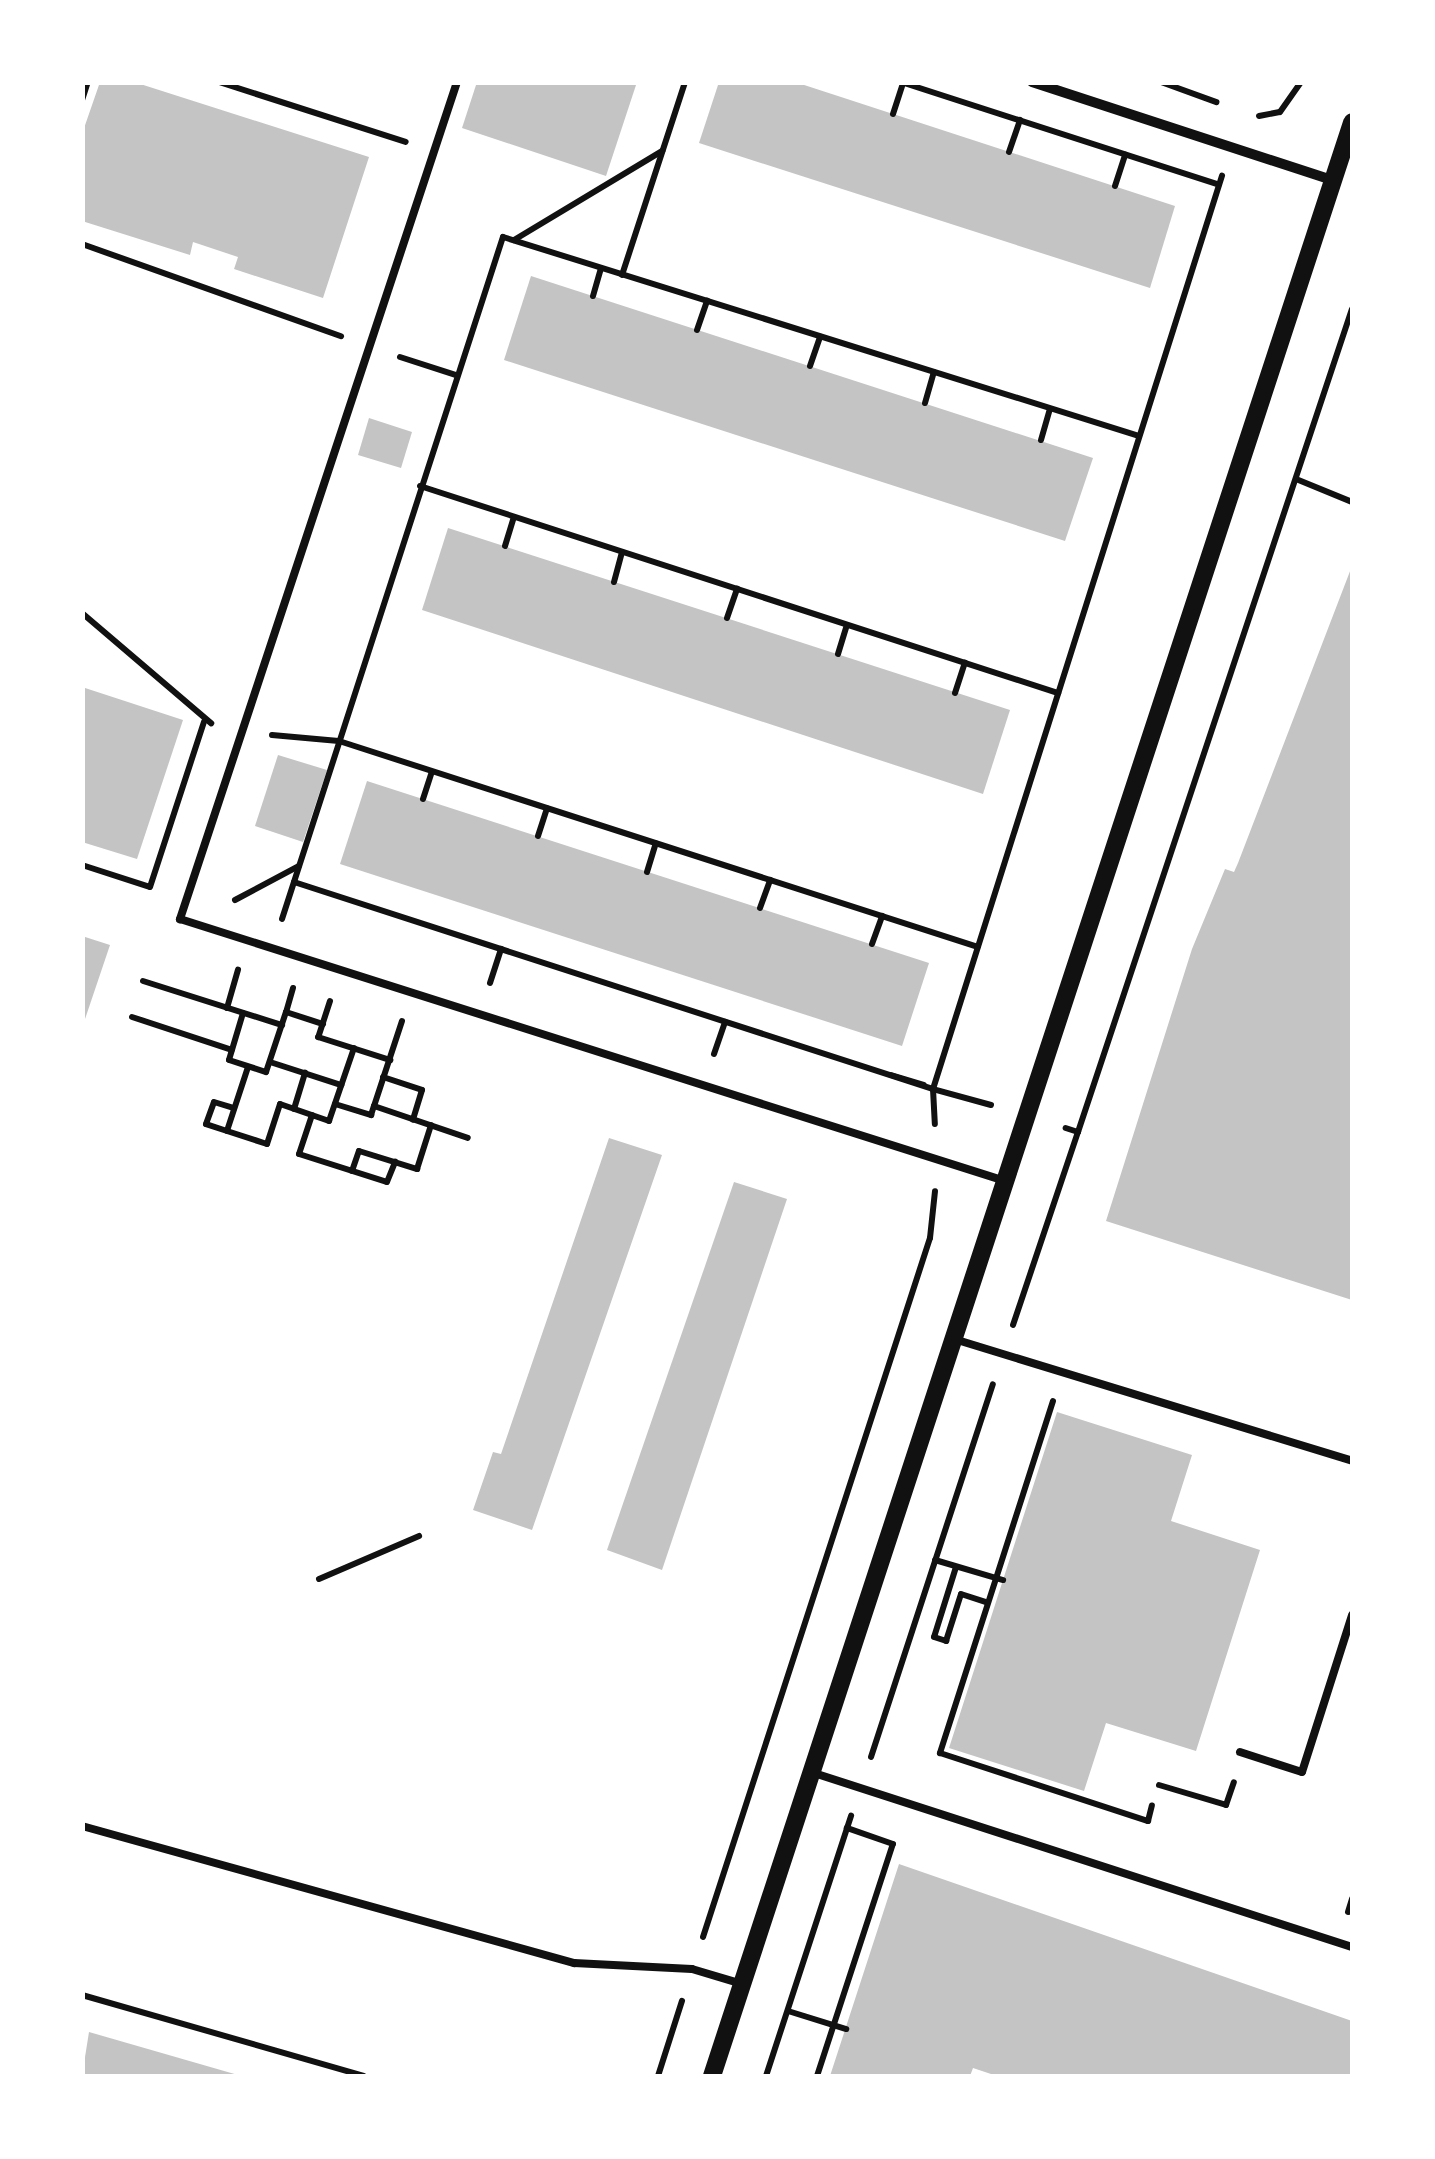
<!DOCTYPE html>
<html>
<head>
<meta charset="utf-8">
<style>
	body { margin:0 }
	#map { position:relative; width:1435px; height:2159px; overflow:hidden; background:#fff; font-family:Quicksand,sans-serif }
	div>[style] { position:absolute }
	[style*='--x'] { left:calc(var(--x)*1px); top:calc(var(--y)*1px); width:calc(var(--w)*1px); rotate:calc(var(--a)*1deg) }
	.building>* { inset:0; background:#c4c4c4 }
	.path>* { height:6px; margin:-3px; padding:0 3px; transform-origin:3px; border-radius:3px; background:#111 }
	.service>* { height:8px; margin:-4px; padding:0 4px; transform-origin:4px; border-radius:4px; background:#111 }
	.minor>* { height:10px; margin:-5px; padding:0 5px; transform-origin:5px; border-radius:5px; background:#111 }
	.tertiary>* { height:18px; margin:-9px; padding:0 9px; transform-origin:9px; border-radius:9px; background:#111 }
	span { translate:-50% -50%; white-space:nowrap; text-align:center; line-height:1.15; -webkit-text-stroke:8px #fff; paint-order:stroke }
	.frame { position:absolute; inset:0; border:85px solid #fff; pointer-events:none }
</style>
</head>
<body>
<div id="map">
	<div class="building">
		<div style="clip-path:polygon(100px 82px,134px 82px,369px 157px,323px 298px,234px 269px,238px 257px,193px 242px,190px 255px,82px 221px,82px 134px)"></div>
		<div style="clip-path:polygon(477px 82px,637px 82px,606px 176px,462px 128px)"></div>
		<div style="clip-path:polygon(719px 82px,795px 82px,1175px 206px,1150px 288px,699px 143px)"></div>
		<div style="clip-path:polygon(531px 276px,1093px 458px,1065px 541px,504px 360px)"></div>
		<div style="clip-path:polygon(369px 418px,412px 432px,401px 468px,358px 455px)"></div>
		<div style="clip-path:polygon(448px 528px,1010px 710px,983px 794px,422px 610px)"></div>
		<div style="clip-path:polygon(1352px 566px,1352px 1300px,1106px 1221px,1192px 949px,1225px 869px,1234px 872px,1238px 863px)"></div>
		<div style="clip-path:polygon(82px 687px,183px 720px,137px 859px,82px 842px)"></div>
		<div style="clip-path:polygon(278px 755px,327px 770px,303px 842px,255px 826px)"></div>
		<div style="clip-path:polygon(367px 781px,929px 963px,902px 1046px,340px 864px)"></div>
		<div style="clip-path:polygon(82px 936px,110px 945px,83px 1025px,82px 1024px)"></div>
		<div style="clip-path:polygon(609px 1138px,662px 1155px,532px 1530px,473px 1510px,493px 1452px,501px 1454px)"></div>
		<div style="clip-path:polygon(734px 1182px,787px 1199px,662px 1570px,607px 1550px)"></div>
		<div style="clip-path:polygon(1057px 1412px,1192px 1455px,1171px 1521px,1260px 1550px,1196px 1751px,1106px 1723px,1084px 1791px,949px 1748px)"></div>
		<div style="clip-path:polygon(899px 1864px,1352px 2021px,1352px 2076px,997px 2076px,973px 2068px,970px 2076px,830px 2076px)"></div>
		<div style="clip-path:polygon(89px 2032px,238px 2075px,238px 2076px,82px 2076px)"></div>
	</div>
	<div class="path">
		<div style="--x:219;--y:82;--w:196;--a:17.8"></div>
		<div style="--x:901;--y:82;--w:334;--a:17.9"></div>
		<div style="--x:1161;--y:82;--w:59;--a:20"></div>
		<div style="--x:82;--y:100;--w:19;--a:-72"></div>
		<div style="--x:893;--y:114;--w:33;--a:-72"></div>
		<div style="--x:1259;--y:116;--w:21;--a:-11"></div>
		<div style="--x:1280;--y:112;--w:37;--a:-55"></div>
		<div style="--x:1009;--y:152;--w:34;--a:-71"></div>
		<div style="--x:1115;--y:186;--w:33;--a:-72"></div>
		<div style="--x:514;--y:240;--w:173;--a:-31"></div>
		<div style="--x:82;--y:244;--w:275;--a:19.6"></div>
		<div style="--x:622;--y:275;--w:203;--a:-71.9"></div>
		<div style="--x:593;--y:296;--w:29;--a:-74"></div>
		<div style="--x:697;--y:330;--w:31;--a:-71"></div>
		<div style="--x:400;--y:357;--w:59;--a:17.8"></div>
		<div style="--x:810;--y:366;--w:31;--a:-71"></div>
		<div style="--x:925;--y:403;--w:32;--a:-74"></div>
		<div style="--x:1041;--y:440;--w:32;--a:-74"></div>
		<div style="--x:1296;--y:479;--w:61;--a:22.3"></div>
		<div style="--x:420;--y:486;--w:671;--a:17.98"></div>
		<div style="--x:505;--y:546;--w:30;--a:-73"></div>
		<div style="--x:614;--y:582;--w:31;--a:-75"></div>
		<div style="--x:82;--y:613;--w:170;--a:40.5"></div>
		<div style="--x:727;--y:618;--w:31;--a:-71"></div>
		<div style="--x:838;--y:654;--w:30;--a:-73"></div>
		<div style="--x:955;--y:693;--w:32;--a:-72"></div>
		<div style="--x:272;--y:735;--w:67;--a:5.1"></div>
		<div style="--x:339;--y:741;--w:671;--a:17.87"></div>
		<div style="--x:423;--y:799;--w:28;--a:-72"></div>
		<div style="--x:538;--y:836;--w:29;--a:-72"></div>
		<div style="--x:82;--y:865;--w:71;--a:17.9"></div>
		<div style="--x:150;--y:887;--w:174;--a:-71.9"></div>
		<div style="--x:647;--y:872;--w:30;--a:-73"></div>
		<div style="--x:294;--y:882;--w:672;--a:17.95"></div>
		<div style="--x:933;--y:1089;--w:35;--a:87"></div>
		<div style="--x:235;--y:900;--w:72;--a:-28"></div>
		<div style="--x:760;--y:908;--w:30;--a:-70"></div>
		<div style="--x:282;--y:919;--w:717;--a:-72.05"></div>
		<div style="--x:503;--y:237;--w:666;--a:17.37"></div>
		<div style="--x:872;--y:944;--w:30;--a:-70"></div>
		<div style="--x:143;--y:981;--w:146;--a:17.6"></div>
		<div style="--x:490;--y:983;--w:36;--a:-72"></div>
		<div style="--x:293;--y:988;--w:25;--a:106"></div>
		<div style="--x:286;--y:1012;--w:39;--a:18"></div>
		<div style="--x:330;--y:1001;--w:38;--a:108"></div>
		<div style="--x:318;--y:1037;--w:76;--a:17.7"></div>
		<div style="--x:227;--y:1008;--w:40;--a:-74"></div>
		<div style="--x:243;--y:1013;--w:49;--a:106.6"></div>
		<div style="--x:229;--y:1060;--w:39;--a:18"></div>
		<div style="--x:266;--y:1072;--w:63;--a:-71.6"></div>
		<div style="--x:132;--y:1017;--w:105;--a:18.3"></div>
		<div style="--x:402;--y:1021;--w:89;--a:108.2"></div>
		<div style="--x:374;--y:1106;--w:99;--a:18.8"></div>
		<div style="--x:714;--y:1054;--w:34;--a:-71"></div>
		<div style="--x:270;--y:1062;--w:75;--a:17.9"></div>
		<div style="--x:248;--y:1067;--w:67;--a:108.2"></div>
		<div style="--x:227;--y:1131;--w:42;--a:18"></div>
		<div style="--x:267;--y:1144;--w:42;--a:-72"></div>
		<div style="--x:280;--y:1104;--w:52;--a:19.1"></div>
		<div style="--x:329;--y:1121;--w:77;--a:-71.1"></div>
		<div style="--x:891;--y:1075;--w:34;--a:17"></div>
		<div style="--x:383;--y:1077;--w:41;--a:18.4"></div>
		<div style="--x:422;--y:1090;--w:31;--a:107"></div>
		<div style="--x:335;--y:1104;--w:38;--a:17"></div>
		<div style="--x:371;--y:1115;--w:9;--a:-72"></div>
		<div style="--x:991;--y:1105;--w:60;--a:-164.6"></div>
		<div style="--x:933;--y:1089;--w:958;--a:-72.44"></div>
		<div style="--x:294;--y:1109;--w:38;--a:-73"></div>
		<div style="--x:312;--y:1115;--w:41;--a:108.4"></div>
		<div style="--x:299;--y:1154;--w:92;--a:17.7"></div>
		<div style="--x:387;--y:1182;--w:22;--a:-68"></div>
		<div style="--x:227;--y:1131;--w:22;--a:-162"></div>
		<div style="--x:206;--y:1124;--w:23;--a:-70"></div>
		<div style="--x:214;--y:1102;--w:21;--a:17"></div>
		<div style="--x:1078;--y:1132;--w:867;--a:-71.59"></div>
		<div style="--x:352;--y:1171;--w:21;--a:-71"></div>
		<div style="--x:359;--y:1151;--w:61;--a:17.2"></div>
		<div style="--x:417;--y:1169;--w:46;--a:-72.3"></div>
		<div style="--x:1013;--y:1325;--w:204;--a:-71.4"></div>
		<div style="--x:1078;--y:1132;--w:13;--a:-162"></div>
		<div style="--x:1053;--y:1401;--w:370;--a:107.8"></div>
		<div style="--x:940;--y:1753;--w:219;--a:18.1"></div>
		<div style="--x:1148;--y:1821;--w:16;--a:-76"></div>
		<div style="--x:935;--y:1560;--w:71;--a:16.4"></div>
		<div style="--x:956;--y:1567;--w:73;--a:107.4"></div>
		<div style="--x:934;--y:1637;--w:13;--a:18"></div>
		<div style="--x:946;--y:1641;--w:49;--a:-72.3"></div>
		<div style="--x:961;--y:1594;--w:28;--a:18"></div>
		<div style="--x:319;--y:1579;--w:109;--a:-23.3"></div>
		<div style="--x:871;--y:1757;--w:392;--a:-71.9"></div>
		<div style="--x:1159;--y:1785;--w:70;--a:16.6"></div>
		<div style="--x:1226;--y:1805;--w:24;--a:-71"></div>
		<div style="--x:1348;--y:1912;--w:14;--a:-73"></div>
		<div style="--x:703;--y:1937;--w:735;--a:-72.01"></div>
		<div style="--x:930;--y:1238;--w:47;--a:-83.9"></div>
		<div style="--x:82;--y:1995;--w:293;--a:16"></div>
		<div style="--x:788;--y:2011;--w:61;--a:17.2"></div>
		<div style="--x:658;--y:2076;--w:79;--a:-72.3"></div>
		<div style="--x:766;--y:2076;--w:274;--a:-71.9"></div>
		<div style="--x:817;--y:2076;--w:244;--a:-71.9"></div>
		<div style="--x:893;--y:1844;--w:49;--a:-160.8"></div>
	</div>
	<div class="service">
		<div style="--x:457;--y:82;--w:882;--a:108.31"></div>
		<div style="--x:180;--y:919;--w:862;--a:17.62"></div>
		<div style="--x:954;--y:1339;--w:416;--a:17"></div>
		<div style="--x:1240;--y:1752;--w:65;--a:17.9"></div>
		<div style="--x:1302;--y:1772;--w:165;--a:-72.3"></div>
		<div style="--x:814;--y:1773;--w:565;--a:17.92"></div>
		<div style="--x:82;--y:1826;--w:511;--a:15.56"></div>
		<div style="--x:574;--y:1963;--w:118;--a:2.9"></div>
		<div style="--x:692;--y:1969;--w:52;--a:16.7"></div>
	</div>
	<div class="minor">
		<div style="--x:1032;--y:82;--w:318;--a:18.1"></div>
	</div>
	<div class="tertiary">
		<div style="--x:712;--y:2076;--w:2056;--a:-71.86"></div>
	</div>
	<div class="frame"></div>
</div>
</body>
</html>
